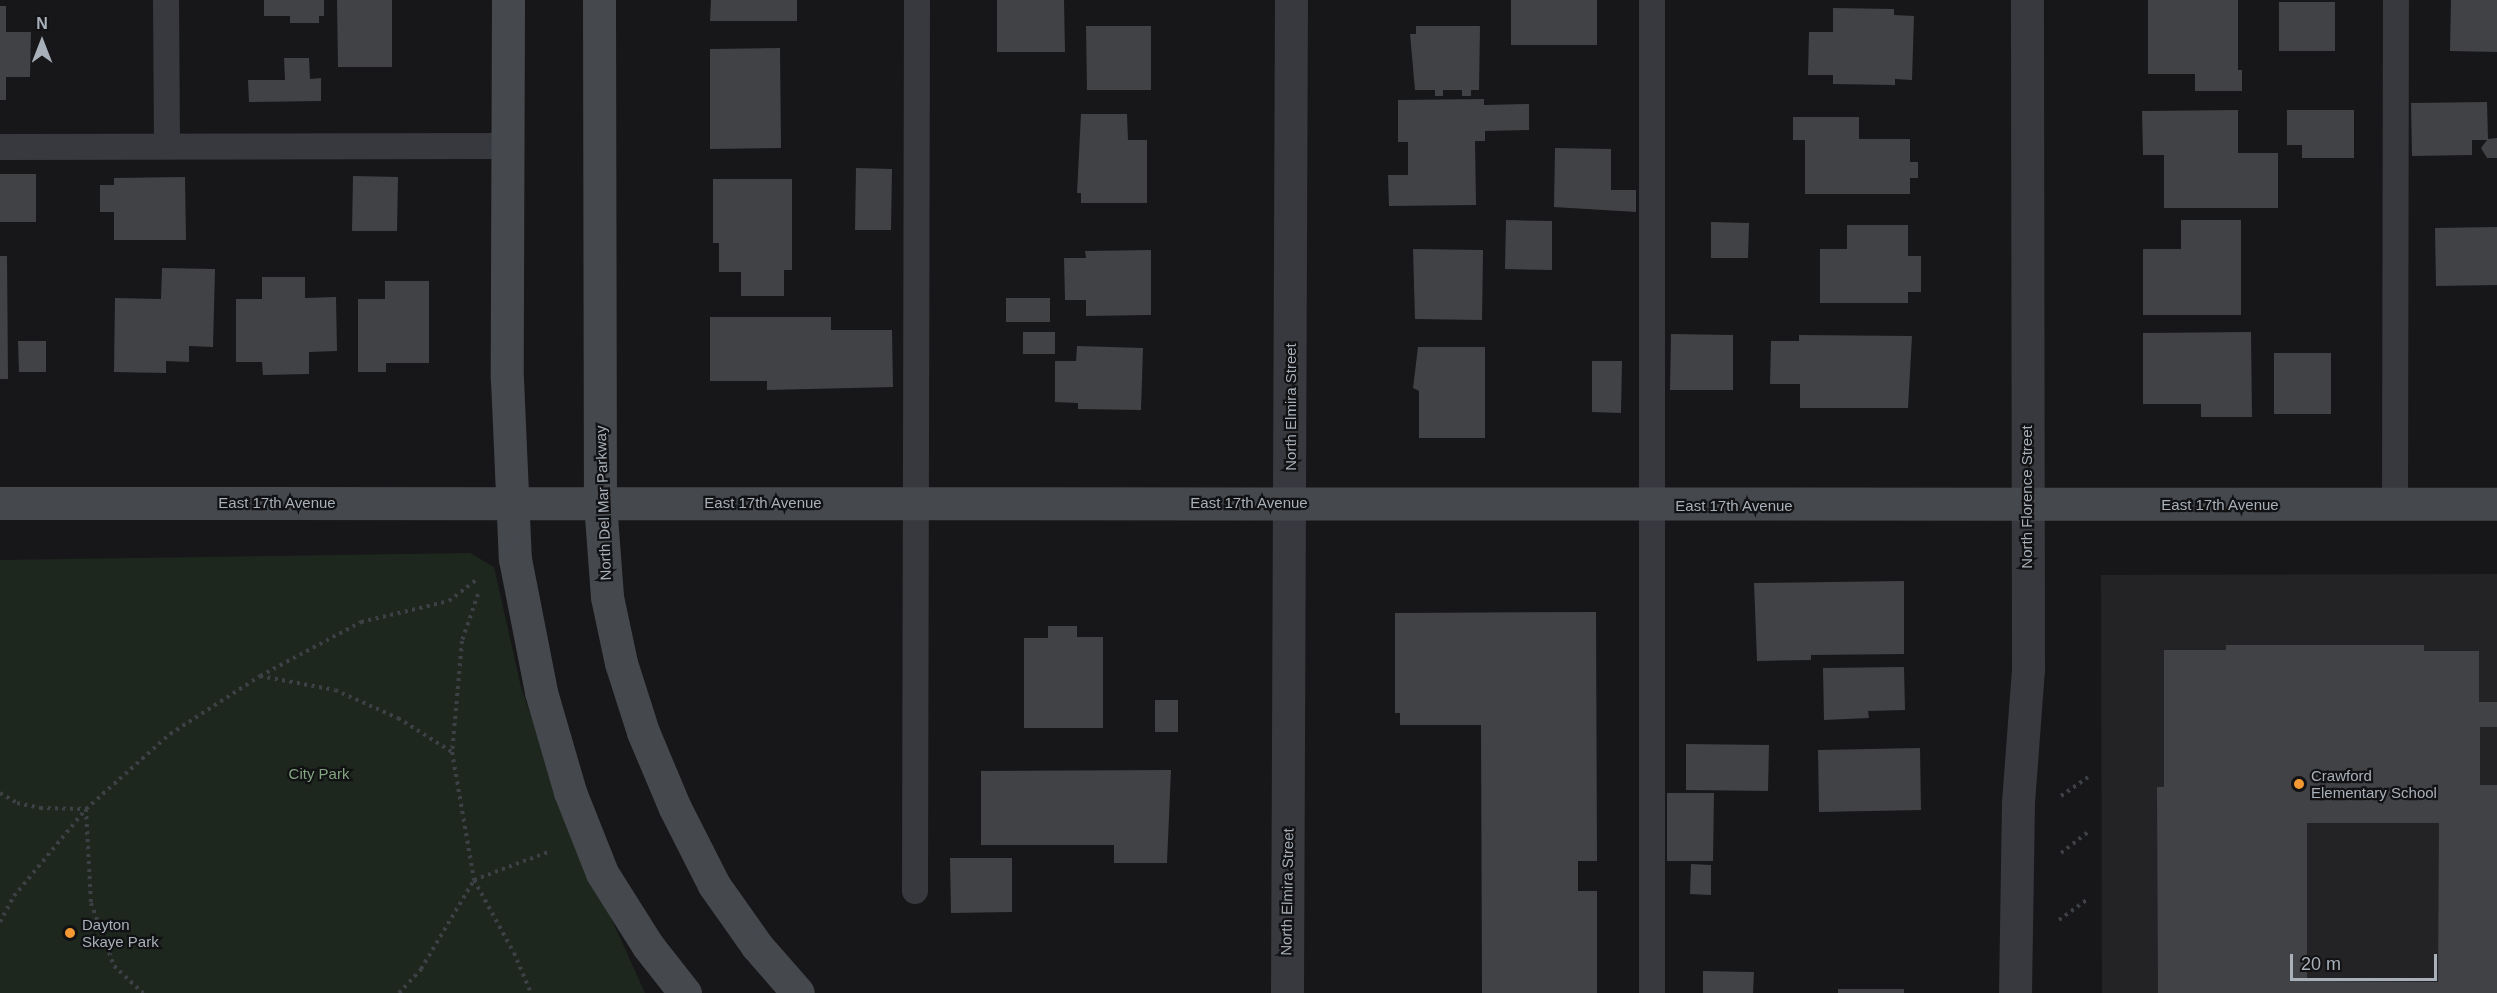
<!DOCTYPE html>
<html>
<head>
<meta charset="utf-8">
<style>
	body { margin:0 }
	#map { position:relative; width:2497px; height:993px; overflow:hidden; background:#171719; font-family:Helvetica,sans-serif }
	div>[style] { position:absolute }
	[style*='--x'] { left:calc(var(--x)*1px); top:calc(var(--y)*1px); width:calc(var(--w)*1px); rotate:calc(var(--a)*1deg) }
	.built>* { inset:0; background:#232326 }
	.green>* { inset:0; background:#1e271e }
	.building>* { inset:0; background:#414246 }
	.path>* { height:4px; margin-top:-2px; transform-origin:0; background:repeating-linear-gradient(90deg,#3d4045 0 3px,transparent 0 7.5px) }
	.lane>* { height:26px; margin:-13px; padding:0 13px; transform-origin:13px; border-radius:13px; background:#37393e }
	.street>* { height:33px; margin:-16.5px; padding:0 16.5px; transform-origin:16.5px; border-radius:16.5px; background:#37393e }
	.secondary>* { height:33px; margin:-16.5px; padding:0 16.5px; transform-origin:16.5px; border-radius:16.5px; background:#45494e }
	.dots>* { width:16px; height:16px; translate:-50% -50%; box-sizing:border-box; border:3px solid #121214; border-radius:50% }
	span { translate:-50% -50%; white-space:nowrap; text-align:center; line-height:1.15; -webkit-text-stroke:4.5px #121214; paint-order:stroke }
	.street-label { font-size:15px; color:#a8b0b9 }
	.park-label { font-size:15px; color:#82a47f }
	.poi-label { font-size:15px; color:#a8b0b9 }
	.left { translate:0 -50%; text-align:left }
	.north { position:absolute; left:12px; top:12px; width:60px; height:60px; -webkit-text-stroke:4px #121214; paint-order:stroke; rotate:0deg; font-size:16px; font-weight:700; line-height:24px; text-align:center; color:#a8b0b9 }
	.north::after { content:''; display:block; margin:auto; width:21px; height:27px; background:#a8b0b9; clip-path:polygon(50% 0,100% 100%,50% 72%,0 100%) }
	.scale { position:absolute; left:2290px; top:954px; width:147px; height:27px; box-sizing:border-box; border:3px solid #a8b0b9; border-top:0; padding-left:8px; font-size:18px; line-height:21px; white-space:nowrap; color:#a8b0b9; -webkit-text-stroke:4px #121214; paint-order:stroke }
</style>
</head>
<body>
<div id="map">
	<div class="built">
		<div style="clip-path:polygon(2497px 574px,2497px 993px,2102px 993px,2101px 575px)"></div>
	</div>
	<div class="green">
		<div style="clip-path:polygon(470px 553px,494px 567px,521px 687px,570px 827px,645px 993px,0 993px,0 560px)"></div>
	</div>
	<div class="building">
		<div style="clip-path:polygon(264px 0,324px 0,324px 16px,319px 16px,319px 23px,290px 23px,290px 16px,264px 16px)"></div>
		<div style="clip-path:polygon(337px 0,392px 0,392px 67px,338px 67px)"></div>
		<div style="clip-path:polygon(711px 0,797px 0,797px 21px,710px 21px)"></div>
		<div style="clip-path:polygon(997px 0,1064px 0,1065px 52px,997px 52px)"></div>
		<div style="clip-path:polygon(1511px 0,1597px 0,1597px 45px,1511px 45px)"></div>
		<div style="clip-path:polygon(2148px 0,2238px 0,2238px 70px,2242px 70px,2242px 91px,2195px 91px,2195px 74px,2148px 74px)"></div>
		<div style="clip-path:polygon(2451px 0,2497px 0,2497px 52px,2450px 51px)"></div>
		<div style="clip-path:polygon(2279px 2px,2335px 2px,2335px 51px,2279px 51px)"></div>
		<div style="clip-path:polygon(0 6px,6px 6px,6px 32px,31px 32px,30px 77px,6px 77px,6px 100px,0 100px)"></div>
		<div style="clip-path:polygon(1833px 8px,1894px 9px,1894px 15px,1914px 16px,1912px 80px,1895px 79px,1895px 85px,1833px 84px,1833px 75px,1808px 75px,1809px 32px,1833px 32px)"></div>
		<div style="clip-path:polygon(1086px 26px,1151px 26px,1151px 90px,1087px 90px)"></div>
		<div style="clip-path:polygon(1416px 26px,1480px 26px,1479px 90px,1471px 90px,1471px 96px,1462px 96px,1462px 90px,1443px 90px,1443px 96px,1435px 96px,1435px 90px,1415px 90px,1410px 34px,1416px 34px)"></div>
		<div style="clip-path:polygon(780px 48px,781px 148px,710px 149px,710px 49px)"></div>
		<div style="clip-path:polygon(284px 58px,309px 58px,310px 79px,321px 78px,321px 101px,249px 102px,248px 80px,285px 80px)"></div>
		<div style="clip-path:polygon(1484px 99px,1484px 105px,1529px 104px,1529px 130px,1485px 131px,1485px 141px,1475px 141px,1476px 205px,1389px 206px,1388px 175px,1408px 175px,1408px 142px,1398px 142px,1398px 100px)"></div>
		<div style="clip-path:polygon(2487px 102px,2488px 139px,2497px 138px,2497px 158px,2487px 158px,2481px 148px,2487px 140px,2472px 140px,2472px 155px,2412px 156px,2411px 103px)"></div>
		<div style="clip-path:polygon(2238px 110px,2238px 153px,2278px 153px,2278px 208px,2164px 208px,2164px 155px,2143px 155px,2142px 111px)"></div>
		<div style="clip-path:polygon(2287px 110px,2354px 110px,2354px 158px,2302px 158px,2302px 145px,2287px 145px)"></div>
		<div style="clip-path:polygon(1081px 114px,1127px 114px,1128px 140px,1147px 140px,1147px 203px,1081px 203px,1081px 193px,1077px 193px)"></div>
		<div style="clip-path:polygon(1793px 117px,1859px 117px,1859px 139px,1910px 139px,1910px 162px,1918px 162px,1918px 178px,1910px 178px,1910px 194px,1805px 194px,1805px 140px,1793px 140px)"></div>
		<div style="clip-path:polygon(1555px 148px,1611px 149px,1611px 190px,1636px 190px,1636px 212px,1554px 207px)"></div>
		<div style="clip-path:polygon(856px 168px,892px 169px,891px 230px,855px 230px)"></div>
		<div style="clip-path:polygon(0 174px,36px 174px,36px 222px,0 222px)"></div>
		<div style="clip-path:polygon(353px 176px,398px 177px,397px 231px,352px 231px)"></div>
		<div style="clip-path:polygon(185px 177px,186px 240px,114px 240px,114px 212px,100px 212px,100px 185px,114px 185px,114px 178px)"></div>
		<div style="clip-path:polygon(713px 179px,792px 179px,792px 270px,784px 270px,784px 296px,741px 296px,741px 272px,719px 272px,719px 243px,713px 243px)"></div>
		<div style="clip-path:polygon(1506px 220px,1552px 221px,1552px 270px,1505px 269px)"></div>
		<div style="clip-path:polygon(2181px 220px,2241px 220px,2241px 315px,2143px 315px,2143px 249px,2181px 249px)"></div>
		<div style="clip-path:polygon(1711px 222px,1749px 223px,1748px 258px,1711px 258px)"></div>
		<div style="clip-path:polygon(1847px 225px,1908px 225px,1908px 256px,1921px 256px,1921px 292px,1908px 292px,1908px 303px,1820px 303px,1820px 249px,1847px 249px)"></div>
		<div style="clip-path:polygon(2497px 227px,2497px 285px,2436px 286px,2435px 228px)"></div>
		<div style="clip-path:polygon(1413px 249px,1483px 250px,1482px 320px,1415px 319px)"></div>
		<div style="clip-path:polygon(1151px 250px,1151px 315px,1086px 316px,1086px 300px,1065px 300px,1064px 258px,1086px 258px,1085px 251px)"></div>
		<div style="clip-path:polygon(0 256px,7px 256px,8px 379px,0 379px)"></div>
		<div style="clip-path:polygon(162px 268px,215px 269px,213px 347px,189px 346px,189px 362px,166px 361px,166px 373px,114px 372px,115px 298px,161px 299px)"></div>
		<div style="clip-path:polygon(262px 277px,305px 277px,305px 298px,336px 297px,337px 351px,309px 352px,309px 374px,263px 375px,262px 362px,236px 362px,236px 299px,262px 299px)"></div>
		<div style="clip-path:polygon(385px 281px,429px 281px,429px 363px,386px 363px,386px 372px,358px 372px,358px 299px,385px 299px)"></div>
		<div style="clip-path:polygon(1006px 298px,1050px 298px,1050px 322px,1006px 322px)"></div>
		<div style="clip-path:polygon(710px 317px,831px 317px,831px 330px,892px 330px,893px 387px,767px 390px,767px 381px,710px 381px)"></div>
		<div style="clip-path:polygon(1023px 332px,1055px 332px,1055px 354px,1023px 354px)"></div>
		<div style="clip-path:polygon(2251px 332px,2252px 417px,2201px 417px,2201px 404px,2143px 404px,2143px 333px)"></div>
		<div style="clip-path:polygon(1671px 334px,1733px 335px,1733px 390px,1670px 390px)"></div>
		<div style="clip-path:polygon(1799px 335px,1912px 336px,1908px 408px,1800px 408px,1800px 384px,1770px 384px,1771px 341px,1799px 341px)"></div>
		<div style="clip-path:polygon(18px 341px,46px 341px,46px 372px,19px 372px)"></div>
		<div style="clip-path:polygon(1077px 346px,1143px 348px,1141px 410px,1078px 409px,1078px 403px,1055px 402px,1055px 361px,1076px 361px)"></div>
		<div style="clip-path:polygon(1418px 347px,1485px 347px,1485px 438px,1419px 438px,1419px 391px,1413px 388px)"></div>
		<div style="clip-path:polygon(2274px 353px,2331px 353px,2331px 414px,2274px 414px)"></div>
		<div style="clip-path:polygon(1592px 361px,1622px 361px,1621px 413px,1592px 412px)"></div>
		<div style="clip-path:polygon(1904px 581px,1904px 654px,1811px 655px,1811px 660px,1757px 661px,1754px 583px)"></div>
		<div style="clip-path:polygon(1596px 612px,1597px 861px,1578px 861px,1578px 891px,1597px 891px,1597px 993px,1482px 993px,1481px 725px,1400px 725px,1400px 713px,1395px 713px,1395px 613px)"></div>
		<div style="clip-path:polygon(1048px 626px,1077px 626px,1077px 637px,1103px 637px,1103px 728px,1024px 728px,1024px 638px,1048px 638px)"></div>
		<div style="clip-path:polygon(evenodd,2226px 645px,2424px 645px,2424px 651px,2479px 651px,2479px 702px,2497px 702px,2497px 727px,2480px 727px,2480px 785px,2497px 785px,2497px 993px,2158px 993px,2157px 787px,2164px 787px,2164px 650px,2226px 650px,2226px 645px,2307px 823px,2439px 823px,2438px 982px,2307px 981px,2307px 823px)"></div>
		<div style="clip-path:polygon(1904px 667px,1905px 710px,1868px 711px,1869px 718px,1824px 720px,1823px 668px)"></div>
		<div style="clip-path:polygon(1155px 700px,1178px 700px,1178px 732px,1155px 732px)"></div>
		<div style="clip-path:polygon(1686px 744px,1769px 745px,1768px 791px,1686px 790px)"></div>
		<div style="clip-path:polygon(1920px 748px,1921px 810px,1819px 812px,1818px 750px)"></div>
		<div style="clip-path:polygon(1171px 770px,1167px 863px,1114px 863px,1114px 845px,981px 845px,981px 771px)"></div>
		<div style="clip-path:polygon(1667px 793px,1714px 793px,1713px 861px,1667px 861px)"></div>
		<div style="clip-path:polygon(950px 858px,1012px 858px,1012px 912px,951px 913px)"></div>
		<div style="clip-path:polygon(1691px 864px,1711px 865px,1711px 895px,1690px 894px)"></div>
		<div style="clip-path:polygon(1703px 971px,1754px 972px,1753px 993px,1703px 993px)"></div>
		<div style="clip-path:polygon(1838px 989px,1904px 989px,1904px 993px,1838px 993px)"></div>
	</div>
	<div class="path">
		<div style="--x:478;--y:594;--w:50;--a:108.8"></div>
		<div style="--x:462;--y:641;--w:111;--a:95.1"></div>
		<div style="--x:452;--y:752;--w:130;--a:80.2"></div>
		<div style="--x:474;--y:880;--w:83;--a:61.3"></div>
		<div style="--x:514;--y:953;--w:43;--a:67"></div>
		<div style="--x:260;--y:676;--w:76;--a:10.6"></div>
		<div style="--x:335;--y:690;--w:69;--a:24"></div>
		<div style="--x:398;--y:718;--w:64;--a:32.2"></div>
		<div style="--x:0;--y:793;--w:20;--a:30"></div>
		<div style="--x:17;--y:803;--w:24;--a:12"></div>
		<div style="--x:40;--y:808;--w:46;--a:1.2"></div>
		<div style="--x:2061;--y:796;--w:33;--a:-35"></div>
		<div style="--x:86;--y:809;--w:94;--a:87"></div>
		<div style="--x:91;--y:903;--w:67;--a:69.9"></div>
		<div style="--x:114;--y:966;--w:40;--a:43"></div>
		<div style="--x:2061;--y:853;--w:34;--a:-38"></div>
		<div style="--x:2059;--y:920;--w:36;--a:-36"></div>
		<div style="--x:0;--y:922;--w:30;--a:-62"></div>
		<div style="--x:14;--y:896;--w:113;--a:-50.4"></div>
		<div style="--x:86;--y:809;--w:113;--a:-41.8"></div>
		<div style="--x:170;--y:734;--w:107;--a:-32.8"></div>
		<div style="--x:260;--y:676;--w:115;--a:-28.1"></div>
		<div style="--x:361;--y:622;--w:90;--a:-13.4"></div>
		<div style="--x:449;--y:601;--w:34;--a:-38"></div>
		<div style="--x:399;--y:993;--w:33;--a:-47"></div>
		<div style="--x:421;--y:969;--w:104;--a:-59.2"></div>
		<div style="--x:474;--y:880;--w:79;--a:-20.7"></div>
	</div>
	<div class="lane">
		<div style="--x:166;--y:0;--w:144;--a:89.6"></div>
		<div style="--x:1652;--y:0;--w:993;--a:90"></div>
		<div style="--x:0;--y:147;--w:508;--a:-0.11"></div>
		<div style="--x:2395;--y:504;--w:504;--a:-89.89"></div>
		<div style="--x:915;--y:891;--w:891;--a:-89.87"></div>
	</div>
	<div class="street">
		<div style="--x:1287;--y:993;--w:993;--a:-89.77"></div>
		<div style="--x:2015;--y:993;--w:191;--a:-89.1"></div>
		<div style="--x:2018;--y:802;--w:133;--a:-85.7"></div>
		<div style="--x:2028;--y:669;--w:669;--a:-90.09"></div>
	</div>
	<div class="secondary">
		<div style="--x:508;--y:0;--w:379;--a:90.2"></div>
		<div style="--x:507;--y:379;--w:180;--a:87.5"></div>
		<div style="--x:515;--y:559;--w:136;--a:78.9"></div>
		<div style="--x:541;--y:692;--w:104;--a:73.8"></div>
		<div style="--x:570;--y:792;--w:87;--a:68.4"></div>
		<div style="--x:602;--y:873;--w:86;--a:57.8"></div>
		<div style="--x:648;--y:946;--w:60;--a:51.8"></div>
		<div style="--x:599;--y:0;--w:503;--a:89.89"></div>
		<div style="--x:600;--y:503;--w:94;--a:85.7"></div>
		<div style="--x:607;--y:597;--w:67;--a:78"></div>
		<div style="--x:621;--y:663;--w:72;--a:72.3"></div>
		<div style="--x:643;--y:732;--w:82;--a:67.2"></div>
		<div style="--x:675;--y:808;--w:86;--a:63.1"></div>
		<div style="--x:714;--y:885;--w:75;--a:54.8"></div>
		<div style="--x:757;--y:946;--w:62;--a:48.9"></div>
		<div style="--x:0;--y:503;--w:2497;--a:0.02"></div>
	</div>
	<div class="dots">
		<div style="left:2299px;top:784px;background:#f49833"></div>
		<div style="left:70px;top:933px;background:#f49833"></div>
	</div>
	<div class="street-label">
		<span style="left:1291px;top:407px;rotate:-90deg">North Elmira Street</span>
		<span style="left:2027px;top:497px;rotate:-90deg">North Florence Street</span>
		<span style="left:277px;top:503px">East 17th Avenue</span>
		<span style="left:603px;top:503px;rotate:-92deg">North Del Mar Parkway</span>
		<span style="left:763px;top:503px">East 17th Avenue</span>
		<span style="left:1249px;top:503px">East 17th Avenue</span>
		<span style="left:2220px;top:505px">East 17th Avenue</span>
		<span style="left:1734px;top:506px">East 17th Avenue</span>
		<span style="left:1287px;top:892px;rotate:-89deg">North Elmira Street</span>
	</div>
	<div class="park-label">
		<span style="left:319px;top:774px">City Park</span>
	</div>
	<div class="poi-label">
		<span class="left" style="left:2311px;top:784px">Crawford<br>Elementary School</span>
		<span class="left" style="left:82px;top:933px">Dayton<br>Skaye Park</span>
	</div>
	<div class="north">N</div>
	<div class="scale">20 m</div>
</div>
</body>
</html>
